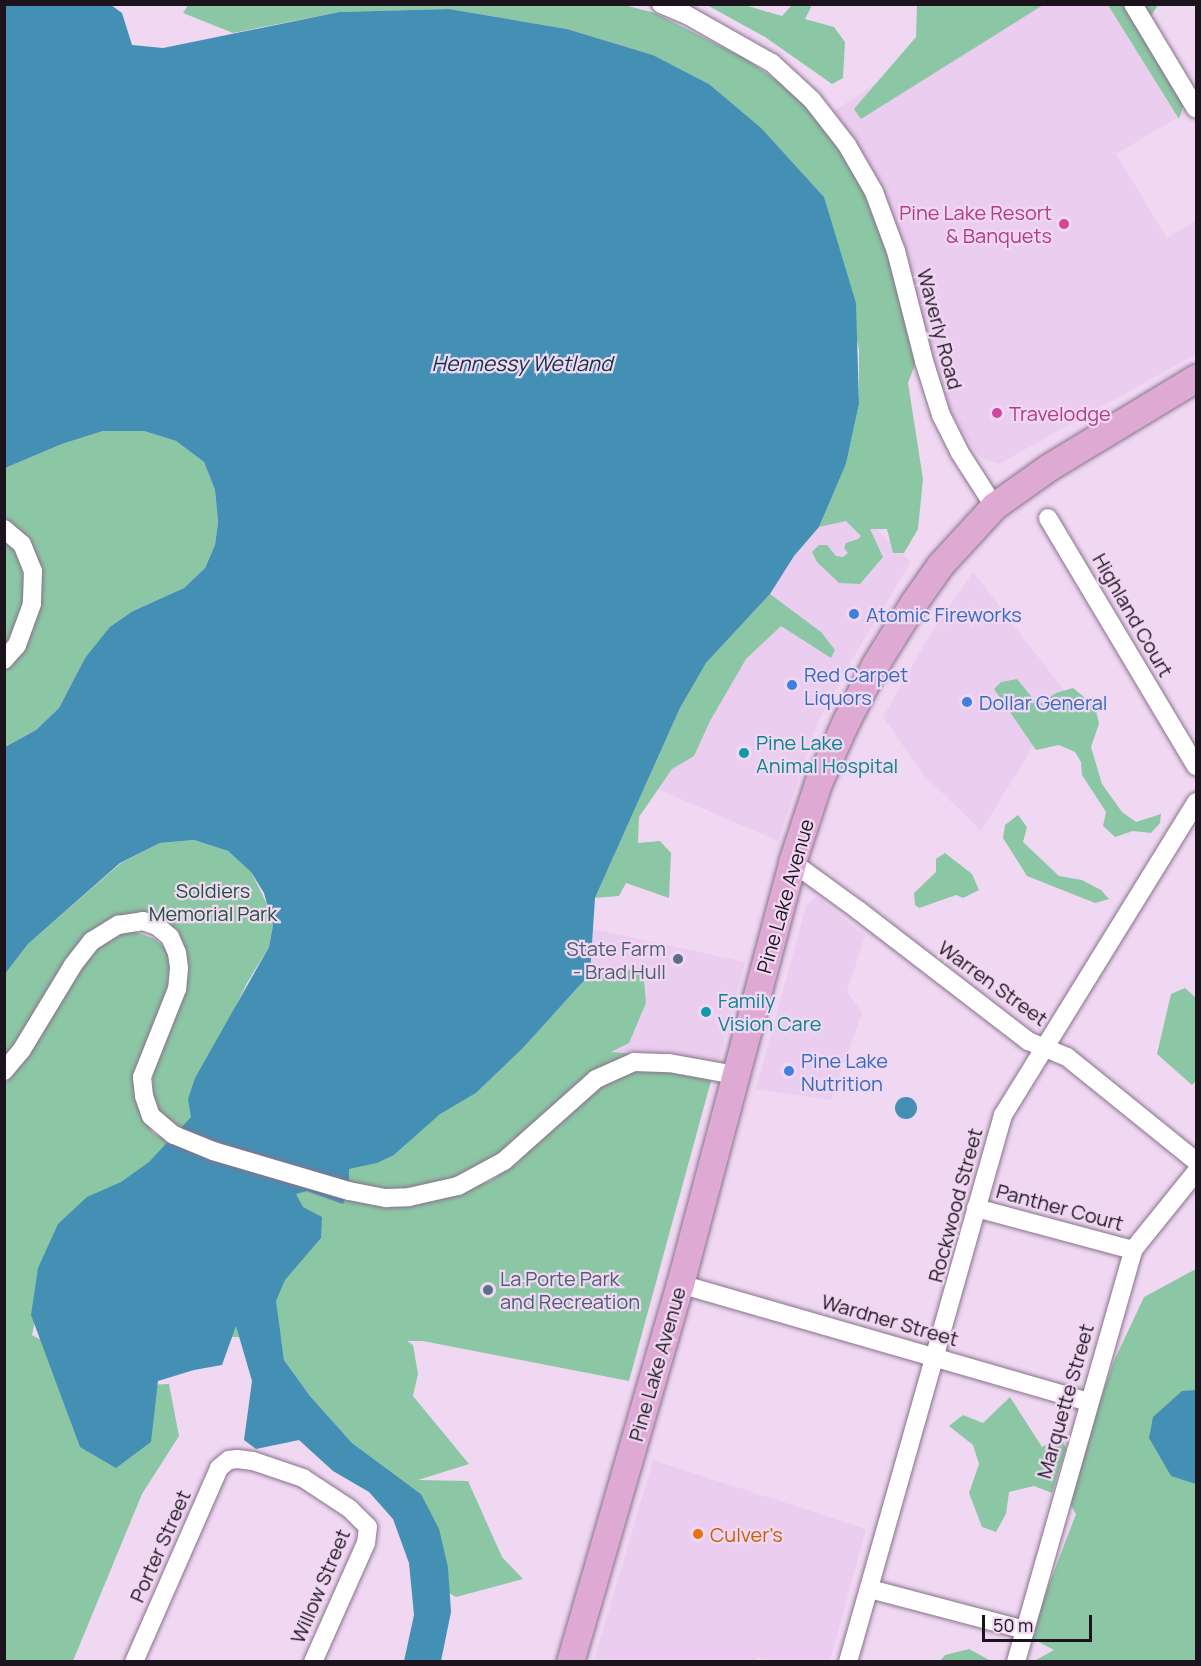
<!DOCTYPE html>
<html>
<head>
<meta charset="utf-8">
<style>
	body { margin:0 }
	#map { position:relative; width:1201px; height:1666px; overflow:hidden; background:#f0d8f3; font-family:Manrope,sans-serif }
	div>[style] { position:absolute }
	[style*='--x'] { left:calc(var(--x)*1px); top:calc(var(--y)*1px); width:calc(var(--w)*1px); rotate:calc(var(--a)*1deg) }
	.built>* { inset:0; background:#ebcdef }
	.green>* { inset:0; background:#8cc7a5 }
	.water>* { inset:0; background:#4490b4 }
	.round { border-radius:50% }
	.roads { filter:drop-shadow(0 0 2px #88728b) drop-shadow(0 0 2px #88728b) }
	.street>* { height:18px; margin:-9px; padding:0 9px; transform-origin:9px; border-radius:9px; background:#fff }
	.primary>* { height:27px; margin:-13.5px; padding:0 13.5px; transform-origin:13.5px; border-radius:13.5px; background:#deaad3 }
	.dots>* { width:16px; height:16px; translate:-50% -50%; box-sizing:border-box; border:3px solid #f0d8f3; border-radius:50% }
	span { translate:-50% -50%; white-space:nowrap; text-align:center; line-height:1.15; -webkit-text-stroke:4.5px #f0d8f3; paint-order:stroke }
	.hotel-label { font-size:20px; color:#b23c85 }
	.right { translate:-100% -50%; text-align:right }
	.left { translate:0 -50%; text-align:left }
	.street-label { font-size:20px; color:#1c141d }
	.shop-label { font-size:20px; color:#366cbe }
	.culture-label { font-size:20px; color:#0d838f }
	.park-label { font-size:20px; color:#1e5439 }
	.service-label { font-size:20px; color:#4e5e75 }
	.food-label { font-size:20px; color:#c56008 }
	.water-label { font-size:21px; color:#103343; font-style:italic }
	.frame { position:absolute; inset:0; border:6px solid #1c141d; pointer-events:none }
	.scale { position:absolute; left:982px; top:1615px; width:110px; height:27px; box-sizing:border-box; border:3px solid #1c141d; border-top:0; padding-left:8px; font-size:18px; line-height:21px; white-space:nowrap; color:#1c141d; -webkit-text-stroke:4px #f0d8f3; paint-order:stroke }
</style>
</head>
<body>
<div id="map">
	<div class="built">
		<div style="clip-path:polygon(995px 5px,1125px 5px,1190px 110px,1116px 154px,1167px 238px,1196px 221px,1196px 354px,999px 464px,983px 459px,975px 451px,948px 408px,889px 207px,859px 147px,834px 111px)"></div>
		<div style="clip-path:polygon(835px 490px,911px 562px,850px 663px,818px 722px,778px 841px,646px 784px,794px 556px,819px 527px)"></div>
		<div style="clip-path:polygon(973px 572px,1066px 693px,981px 831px,922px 773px,883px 717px,928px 638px)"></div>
		<div style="clip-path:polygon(817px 897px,865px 936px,847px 991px,862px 1013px,831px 1100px,756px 1089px,807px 903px)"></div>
		<div style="clip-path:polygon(593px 929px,745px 962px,719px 1060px,714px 1063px,635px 1054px,524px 1048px,590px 974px)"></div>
		<div style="clip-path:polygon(653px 1460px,866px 1529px,830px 1661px,774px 1661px,757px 1657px,756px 1662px,594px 1661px)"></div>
	</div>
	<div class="green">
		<div style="clip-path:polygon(189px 4px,624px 5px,655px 13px,746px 59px,790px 90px,840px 144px,865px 192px,892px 269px,916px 362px,908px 383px,923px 479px,918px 529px,904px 553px,893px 553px,887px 529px,870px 529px,883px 557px,860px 584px,839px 583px,817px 562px,812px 552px,819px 545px,827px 545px,836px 556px,843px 557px,848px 553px,844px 548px,846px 543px,858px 539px,861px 536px,846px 521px,819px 527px,846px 464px,859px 404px,859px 349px,824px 197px,761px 129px,709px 84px,653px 55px,567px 29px,449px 9px,339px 12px,233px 33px,183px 13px)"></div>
		<div style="clip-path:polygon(707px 5px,744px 5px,782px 16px,792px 5px,812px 5px,805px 19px,834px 27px,845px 42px,843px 78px,832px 84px,765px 37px)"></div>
		<div style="clip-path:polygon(917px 5px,1043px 5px,861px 119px,854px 109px,916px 37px)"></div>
		<div style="clip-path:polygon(1108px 5px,1158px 5px,1141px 32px,1185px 101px,1179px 119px)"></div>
		<div style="clip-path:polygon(103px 431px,144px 431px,176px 441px,204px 462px,215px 490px,218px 522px,215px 545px,205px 568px,184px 588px,133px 611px,85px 658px,59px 708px,36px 730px,5px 747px,4px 673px,26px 644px,27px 536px,5px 518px,5px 468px,62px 444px)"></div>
		<div style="clip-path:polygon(5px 539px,16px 551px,21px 562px,25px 587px,20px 613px,5px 647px)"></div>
		<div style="clip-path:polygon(770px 594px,821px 632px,835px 650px,831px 658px,781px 626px,746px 659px,710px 721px,694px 756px,672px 769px,639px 817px,638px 843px,660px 841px,671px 853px,669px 898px,626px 883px,619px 896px,595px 898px,680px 708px,700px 673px,706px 663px)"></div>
		<div style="clip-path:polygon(1017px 679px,1035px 701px,1041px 703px,1056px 693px,1073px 688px,1095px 706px,1099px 724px,1091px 747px,1102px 784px,1122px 812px,1136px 822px,1161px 814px,1160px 823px,1151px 833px,1133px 831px,1115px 837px,1103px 826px,1106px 812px,1082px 775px,1081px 762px,1075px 752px,1059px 745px,1036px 750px,994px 689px,1001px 682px)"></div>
		<div style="clip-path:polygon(1018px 815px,1027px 827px,1023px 842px,1059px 876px,1082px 880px,1101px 890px,1109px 899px,1095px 903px,1027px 876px,1003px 838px,1005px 825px)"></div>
		<div style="clip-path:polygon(194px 840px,228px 851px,251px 872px,270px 910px,273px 925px,269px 947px,247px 983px,227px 1024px,394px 1155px,439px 1114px,476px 1093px,523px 1048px,590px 974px,643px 968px,646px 1003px,629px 1043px,611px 1052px,635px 1054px,511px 1147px,468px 1174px,427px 1187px,384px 1191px,341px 1182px,175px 1128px,160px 1114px,152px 1094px,153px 1074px,186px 984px,187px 955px,178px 937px,112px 920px,5px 1060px,5px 974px,28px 944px,121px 863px,160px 843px)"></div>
		<div style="clip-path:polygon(945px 853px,972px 874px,979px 890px,963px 898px,956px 895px,919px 908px,915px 905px,914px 893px,936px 872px,936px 859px)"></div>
		<div style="clip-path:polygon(133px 931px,155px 939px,164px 947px,169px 957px,171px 970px,169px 983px,133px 1080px,141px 1114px,153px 1133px,215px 1163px,295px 1187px,447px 1196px,490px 1181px,518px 1162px,531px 1147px,607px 1079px,633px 1070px,656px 1069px,704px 1077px,711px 1081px,629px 1381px,423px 1341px,407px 1341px,413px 1345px,418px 1374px,413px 1396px,469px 1464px,418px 1480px,468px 1481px,502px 1557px,523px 1579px,456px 1597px,449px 1593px,448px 1567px,421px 1494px,352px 1443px,310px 1396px,284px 1360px,281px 1338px,231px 1337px,41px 1293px,32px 1335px,123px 1386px,169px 1384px,179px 1436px,142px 1494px,73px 1661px,5px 1662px,5px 1084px,28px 1057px,94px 947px,120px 933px)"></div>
		<div style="clip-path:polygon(1185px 988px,1196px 998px,1196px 1081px,1192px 1085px,1157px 1054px,1171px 994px)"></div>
		<div style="clip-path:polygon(1196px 1269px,1196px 1661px,1034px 1661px,1054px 1650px,1029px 1637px,1076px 1514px,1066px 1497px,1114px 1361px,1144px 1297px)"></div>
		<div style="clip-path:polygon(1010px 1397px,1042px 1447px,1061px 1437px,1066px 1448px,1052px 1493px,1034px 1486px,1009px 1492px,1006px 1514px,996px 1532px,982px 1527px,969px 1493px,979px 1464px,973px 1445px,949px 1426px,963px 1415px,983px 1423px)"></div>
		<div style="clip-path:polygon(969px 1649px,991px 1661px,940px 1661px,945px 1655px)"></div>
	</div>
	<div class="water">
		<div style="clip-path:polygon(5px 5px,111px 5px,122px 13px,132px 45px,163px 48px,339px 12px,449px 9px,567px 29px,653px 55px,709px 84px,761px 128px,824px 197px,856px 303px,859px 404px,846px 464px,819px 527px,794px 556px,770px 594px,706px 663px,680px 708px,595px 898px,590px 974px,523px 1048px,476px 1093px,440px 1114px,394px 1155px,377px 1163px,349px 1169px,349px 1191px,343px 1204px,307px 1191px,296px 1194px,303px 1207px,322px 1217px,321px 1238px,285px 1280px,276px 1301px,284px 1360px,310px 1396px,352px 1443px,421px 1494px,439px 1529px,448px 1567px,451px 1612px,441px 1661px,404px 1661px,414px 1615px,409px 1563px,393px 1519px,369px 1492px,333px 1471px,299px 1440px,256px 1449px,244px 1440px,252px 1381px,236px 1326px,222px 1365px,194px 1370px,158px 1381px,151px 1442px,116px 1468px,80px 1447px,31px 1315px,38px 1268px,58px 1224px,87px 1197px,121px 1182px,149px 1162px,191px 1117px,188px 1099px,195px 1078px,269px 947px,273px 925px,264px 893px,251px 872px,228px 851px,194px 840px,160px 843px,120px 863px,28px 944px,5px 974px,5px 747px,36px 730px,59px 708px,85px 658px,110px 627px,133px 611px,184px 588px,205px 568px,215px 545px,218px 522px,215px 490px,204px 462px,176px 441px,144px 431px,103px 431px,62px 444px,5px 468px)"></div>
		<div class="round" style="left:895px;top:1097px;width:22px;height:22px"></div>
		<div style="clip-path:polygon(1196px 1390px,1196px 1484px,1171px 1476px,1149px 1438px,1153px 1417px,1182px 1391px)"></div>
	</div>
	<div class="roads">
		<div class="street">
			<div style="--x:661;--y:4;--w:28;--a:23"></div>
			<div style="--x:687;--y:15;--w:98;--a:29.5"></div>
			<div style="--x:772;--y:63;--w:54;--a:42.8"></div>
			<div style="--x:812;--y:100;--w:57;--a:52.1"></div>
			<div style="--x:847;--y:145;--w:54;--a:60.1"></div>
			<div style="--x:874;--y:192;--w:63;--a:69.6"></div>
			<div style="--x:896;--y:251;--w:114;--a:75.7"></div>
			<div style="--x:924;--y:361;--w:57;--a:72.5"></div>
			<div style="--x:941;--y:415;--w:42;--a:63.4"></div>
			<div style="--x:960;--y:453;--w:63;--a:57.3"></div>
			<div style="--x:1133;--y:4;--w:122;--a:59"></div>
			<div style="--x:1048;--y:518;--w:289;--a:59.2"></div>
			<div style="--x:4;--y:529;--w:23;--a:40"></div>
			<div style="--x:22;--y:544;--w:29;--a:68"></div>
			<div style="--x:33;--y:571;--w:33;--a:92"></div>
			<div style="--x:32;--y:604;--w:44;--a:110.1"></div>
			<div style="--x:17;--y:645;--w:20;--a:131"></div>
			<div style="--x:792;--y:862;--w:82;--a:36"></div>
			<div style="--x:858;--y:910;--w:215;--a:37.6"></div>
			<div style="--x:1028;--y:1041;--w:42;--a:22.3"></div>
			<div style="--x:1067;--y:1057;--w:166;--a:38.9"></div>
			<div style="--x:4;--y:1071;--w:26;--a:-50"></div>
			<div style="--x:21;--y:1051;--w:100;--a:-58.8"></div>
			<div style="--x:73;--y:965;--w:31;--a:-52"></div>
			<div style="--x:92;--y:941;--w:31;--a:-32"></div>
			<div style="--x:118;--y:925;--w:25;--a:-9"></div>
			<div style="--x:143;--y:921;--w:15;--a:20"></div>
			<div style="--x:157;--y:926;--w:17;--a:40"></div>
			<div style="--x:170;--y:937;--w:17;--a:66"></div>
			<div style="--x:177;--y:953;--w:15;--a:82"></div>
			<div style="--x:179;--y:968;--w:21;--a:95"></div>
			<div style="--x:177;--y:989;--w:95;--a:111.7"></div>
			<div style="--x:142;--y:1077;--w:19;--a:84"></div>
			<div style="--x:144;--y:1096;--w:21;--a:71"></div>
			<div style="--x:151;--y:1116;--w:30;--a:40"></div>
			<div style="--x:174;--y:1135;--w:42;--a:22.3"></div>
			<div style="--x:213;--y:1151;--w:142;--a:16.4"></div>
			<div style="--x:349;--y:1191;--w:38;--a:11"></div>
			<div style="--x:386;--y:1198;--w:23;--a:-2"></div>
			<div style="--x:409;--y:1197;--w:50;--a:-12.7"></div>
			<div style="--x:458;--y:1186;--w:52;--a:-28.5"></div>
			<div style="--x:504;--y:1161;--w:123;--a:-41.7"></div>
			<div style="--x:596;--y:1079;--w:42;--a:-24.1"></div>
			<div style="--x:634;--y:1062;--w:35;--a:2"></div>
			<div style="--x:669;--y:1063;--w:68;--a:10.2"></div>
			<div style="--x:976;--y:1208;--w:163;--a:15"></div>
			<div style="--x:680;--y:1284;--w:425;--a:16.1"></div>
			<div style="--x:870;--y:1589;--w:160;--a:14.8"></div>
			<div style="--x:134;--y:1662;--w:212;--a:-66.3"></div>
			<div style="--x:219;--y:1468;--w:13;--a:-39"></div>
			<div style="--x:229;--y:1460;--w:8;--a:-7"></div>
			<div style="--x:237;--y:1459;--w:16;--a:7"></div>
			<div style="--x:253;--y:1461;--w:53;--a:18.8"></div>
			<div style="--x:303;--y:1478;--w:56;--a:33.4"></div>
			<div style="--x:350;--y:1509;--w:25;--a:45"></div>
			<div style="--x:368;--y:1527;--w:16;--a:97"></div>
			<div style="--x:366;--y:1543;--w:130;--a:114"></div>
			<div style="--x:848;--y:1662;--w:569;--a:-74.18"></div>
			<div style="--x:1003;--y:1115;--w:368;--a:-58.3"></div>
			<div style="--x:1016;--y:1662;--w:428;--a:-74.1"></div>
			<div style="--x:1133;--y:1250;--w:100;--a:-51.1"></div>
		</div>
		<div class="primary">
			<div style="--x:570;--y:1662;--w:394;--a:-73.8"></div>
			<div style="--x:680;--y:1284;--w:437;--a:-75.1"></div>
			<div style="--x:792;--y:862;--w:83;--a:-71.8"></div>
			<div style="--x:818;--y:783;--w:68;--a:-65.7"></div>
			<div style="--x:846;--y:721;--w:65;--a:-62.7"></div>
			<div style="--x:876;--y:663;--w:72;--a:-58.1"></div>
			<div style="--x:914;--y:602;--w:45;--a:-54.9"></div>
			<div style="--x:940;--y:565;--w:80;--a:-47.5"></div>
			<div style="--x:994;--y:506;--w:67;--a:-35.3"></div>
			<div style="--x:1049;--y:467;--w:172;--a:-31.2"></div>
		</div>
	</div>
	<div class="dots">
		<div style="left:1064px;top:224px;background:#d1479c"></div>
		<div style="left:997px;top:413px;background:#d1479c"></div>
		<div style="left:854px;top:614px;background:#3f7fe0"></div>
		<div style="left:792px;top:685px;background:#3f7fe0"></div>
		<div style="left:967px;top:702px;background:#3f7fe0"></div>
		<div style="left:744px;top:753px;background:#0f9aa8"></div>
		<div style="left:678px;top:959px;background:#5c6f8a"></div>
		<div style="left:706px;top:1012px;background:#0f9aa8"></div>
		<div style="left:789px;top:1071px;background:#3f7fe0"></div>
		<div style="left:488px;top:1290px;background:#5c6f8a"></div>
		<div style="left:698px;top:1534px;background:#e8710a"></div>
	</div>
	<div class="hotel-label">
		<span class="right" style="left:1052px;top:224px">Pine Lake Resort<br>&amp; Banquets</span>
		<span class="left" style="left:1009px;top:413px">Travelodge</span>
	</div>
	<div class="street-label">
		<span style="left:940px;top:329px;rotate:75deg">Waverly Road</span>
		<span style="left:1133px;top:615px;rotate:60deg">Highland Court</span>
		<span style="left:785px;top:896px;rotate:-74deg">Pine Lake Avenue</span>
		<span style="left:993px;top:983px;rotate:36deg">Warren Street</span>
		<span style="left:955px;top:1205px;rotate:-75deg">Rockwood Street</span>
		<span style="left:1060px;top:1207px;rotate:15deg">Panther Court</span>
		<span style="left:890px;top:1320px;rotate:16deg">Wardner Street</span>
		<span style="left:657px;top:1364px;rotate:-74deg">Pine Lake Avenue</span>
		<span style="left:1065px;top:1401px;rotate:-74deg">Marquette Street</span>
		<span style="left:160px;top:1546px;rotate:-66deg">Porter Street</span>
		<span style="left:320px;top:1586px;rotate:-67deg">Willow Street</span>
	</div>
	<div class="shop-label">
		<span class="left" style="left:866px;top:614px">Atomic Fireworks</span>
		<span class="left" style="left:804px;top:686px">Red Carpet<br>Liquors</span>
		<span class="left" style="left:979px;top:702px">Dollar General</span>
		<span class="left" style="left:801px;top:1072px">Pine Lake<br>Nutrition</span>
	</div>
	<div class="culture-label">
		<span class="left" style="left:756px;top:754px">Pine Lake<br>Animal Hospital</span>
		<span class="left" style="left:718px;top:1012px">Family<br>Vision Care</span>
	</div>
	<div class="park-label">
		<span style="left:213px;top:902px">Soldiers<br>Memorial Park</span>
	</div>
	<div class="service-label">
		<span class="right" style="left:666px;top:960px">State Farm<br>- Brad Hull</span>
		<span class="left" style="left:500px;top:1290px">La Porte Park<br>and Recreation</span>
	</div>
	<div class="food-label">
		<span class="left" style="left:710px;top:1534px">Culver's</span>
	</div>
	<div class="water-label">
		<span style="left:522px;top:363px">Hennessy Wetland</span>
	</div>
	<div class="frame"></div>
	<div class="scale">50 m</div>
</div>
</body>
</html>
